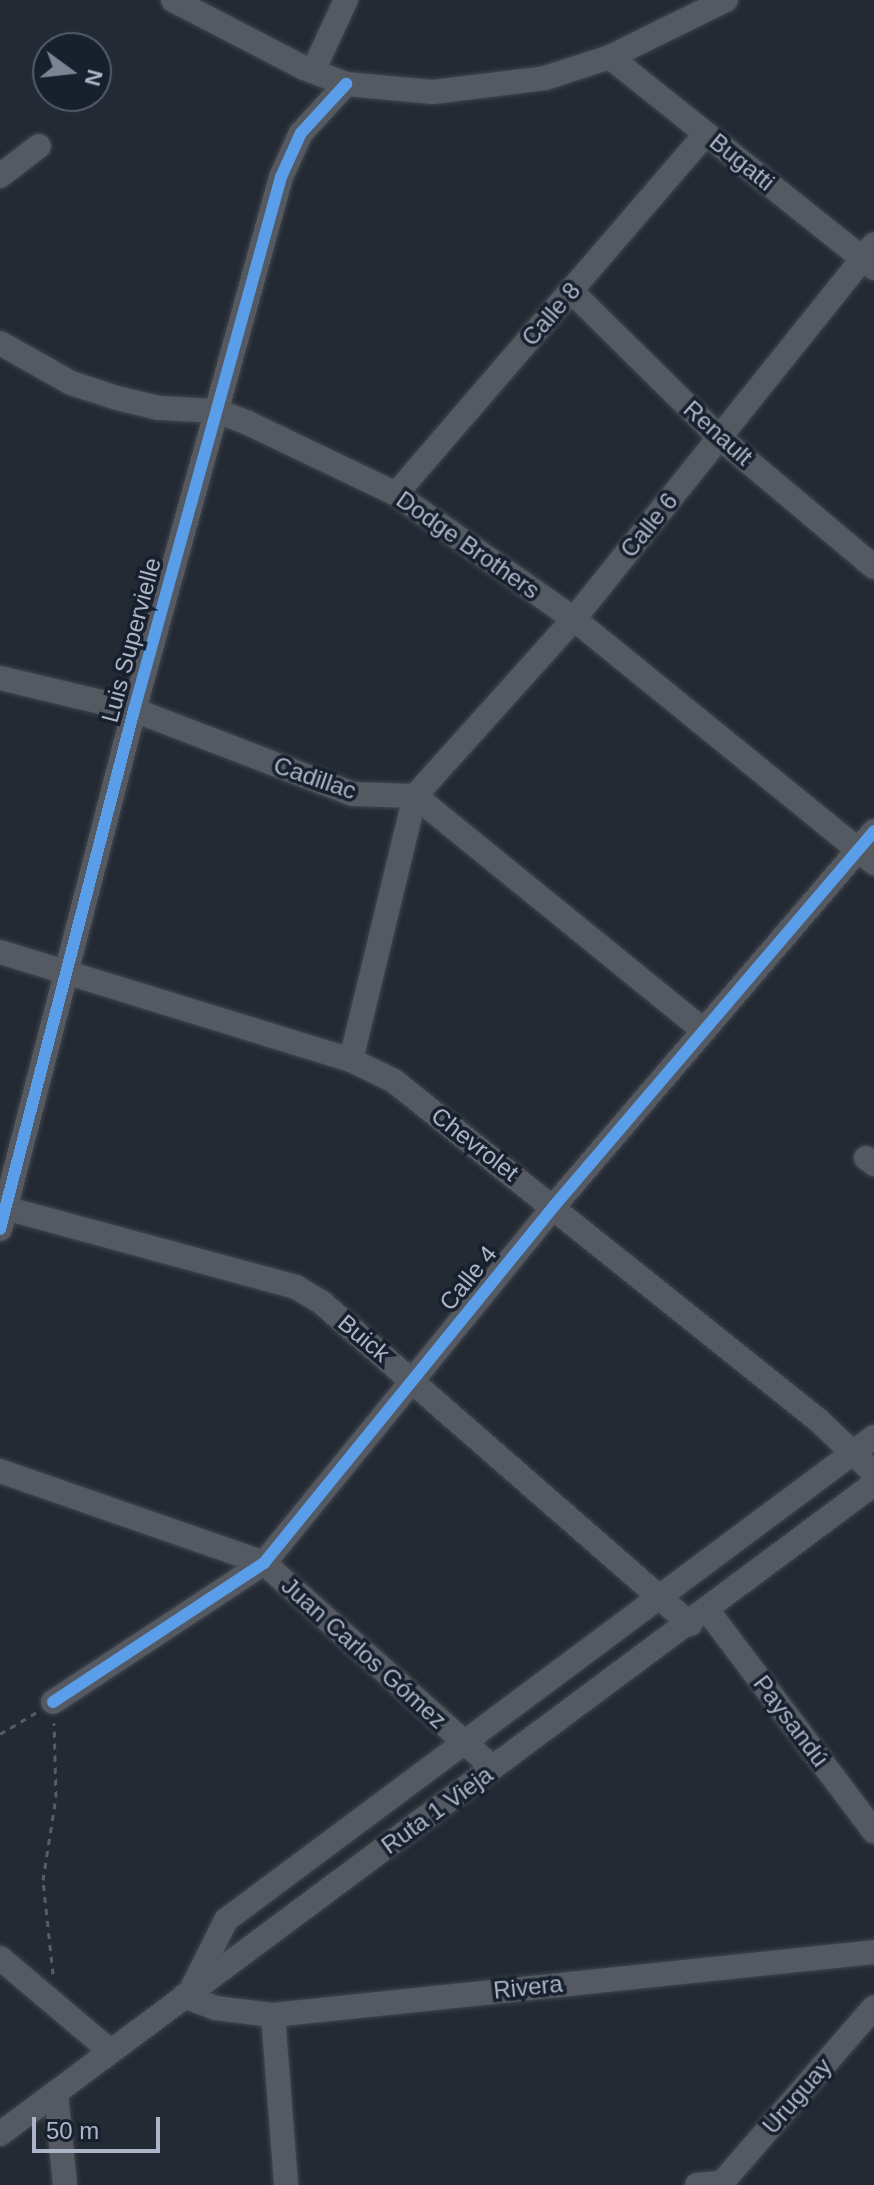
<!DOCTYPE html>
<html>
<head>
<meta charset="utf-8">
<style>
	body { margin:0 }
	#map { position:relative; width:874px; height:2185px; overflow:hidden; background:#242a34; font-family:Arial,sans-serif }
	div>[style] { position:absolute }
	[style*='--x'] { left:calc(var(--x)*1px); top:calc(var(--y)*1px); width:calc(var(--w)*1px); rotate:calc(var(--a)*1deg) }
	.path>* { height:3px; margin-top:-1.5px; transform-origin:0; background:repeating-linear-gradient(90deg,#575d66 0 6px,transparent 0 12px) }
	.roads { filter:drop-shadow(0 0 2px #41454d) drop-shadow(0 0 2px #41454d) }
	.minor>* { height:24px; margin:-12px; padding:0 12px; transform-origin:12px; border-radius:12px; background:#545962 }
	.cycleway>* { height:12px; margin:-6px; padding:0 6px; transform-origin:6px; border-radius:6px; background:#5a9eea }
	span { translate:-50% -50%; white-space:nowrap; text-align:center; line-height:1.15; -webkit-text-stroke:7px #18202e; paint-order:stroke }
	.street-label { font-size:24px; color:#acb5c7 }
	.north { position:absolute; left:32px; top:32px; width:80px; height:80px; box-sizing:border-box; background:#18202e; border:2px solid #535c6b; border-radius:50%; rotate:105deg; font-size:22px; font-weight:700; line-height:32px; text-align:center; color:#acb5c7 }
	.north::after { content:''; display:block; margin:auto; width:28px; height:36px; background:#7c8494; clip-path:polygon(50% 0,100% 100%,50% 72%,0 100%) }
	.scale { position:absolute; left:32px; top:2117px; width:128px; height:36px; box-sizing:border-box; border:4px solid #acb5c7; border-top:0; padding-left:10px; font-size:24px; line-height:28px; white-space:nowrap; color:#acb5c7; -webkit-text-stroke:6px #18202e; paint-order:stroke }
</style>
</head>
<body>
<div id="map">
	<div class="path">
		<div style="--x:0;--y:1734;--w:43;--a:-30.7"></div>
		<div style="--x:53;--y:1974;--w:95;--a:-96.1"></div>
		<div style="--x:43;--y:1880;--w:84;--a:-81.1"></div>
		<div style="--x:56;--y:1797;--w:74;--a:-91.5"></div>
	</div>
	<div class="roads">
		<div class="minor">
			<div style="--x:173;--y:0;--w:148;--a:27.4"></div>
			<div style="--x:304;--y:68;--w:45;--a:20.9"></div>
			<div style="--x:346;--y:84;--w:87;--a:5.3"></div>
			<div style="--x:433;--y:92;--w:113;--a:-7.1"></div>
			<div style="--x:545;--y:78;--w:68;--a:-17.9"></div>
			<div style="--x:610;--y:57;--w:129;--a:-26.2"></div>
			<div style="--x:610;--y:57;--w:338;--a:38.6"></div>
			<div style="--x:313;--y:71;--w:78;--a:-65.1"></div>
			<div style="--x:0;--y:176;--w:49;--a:-37.6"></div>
			<div style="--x:571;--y:291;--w:208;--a:44.6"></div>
			<div style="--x:719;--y:437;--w:202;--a:40"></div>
			<div style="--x:0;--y:343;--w:81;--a:29.4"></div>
			<div style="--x:71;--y:383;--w:48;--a:18.1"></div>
			<div style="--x:117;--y:398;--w:43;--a:13.4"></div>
			<div style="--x:159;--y:408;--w:58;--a:3"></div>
			<div style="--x:217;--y:411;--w:33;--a:21"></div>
			<div style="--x:248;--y:423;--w:164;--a:25.6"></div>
			<div style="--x:396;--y:494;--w:218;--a:35.1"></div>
			<div style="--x:574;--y:619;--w:387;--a:39.1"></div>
			<div style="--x:396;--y:494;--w:475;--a:-49.3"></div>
			<div style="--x:0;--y:678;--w:138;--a:13.4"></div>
			<div style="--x:134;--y:710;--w:235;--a:21"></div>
			<div style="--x:353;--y:794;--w:62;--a:1.8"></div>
			<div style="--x:415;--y:796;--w:372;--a:39.1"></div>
			<div style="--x:0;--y:952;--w:367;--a:17.1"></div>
			<div style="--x:351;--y:1060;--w:48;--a:26"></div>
			<div style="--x:394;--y:1081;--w:543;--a:38.64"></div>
			<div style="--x:818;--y:1420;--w:77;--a:43.4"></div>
			<div style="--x:351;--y:1060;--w:272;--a:-76.4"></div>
			<div style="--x:415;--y:796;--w:238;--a:-48.1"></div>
			<div style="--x:574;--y:619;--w:480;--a:-51.3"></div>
			<div style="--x:866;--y:1158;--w:10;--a:37"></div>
			<div style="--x:5;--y:1208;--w:302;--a:15.2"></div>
			<div style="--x:296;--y:1287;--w:29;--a:31"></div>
			<div style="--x:321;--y:1302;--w:490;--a:41.1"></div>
			<div style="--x:0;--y:1229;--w:536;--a:-75.52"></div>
			<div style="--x:134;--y:710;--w:553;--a:-74.58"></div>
			<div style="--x:281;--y:177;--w:48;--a:-65.6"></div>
			<div style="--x:301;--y:133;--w:67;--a:-47.4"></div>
			<div style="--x:0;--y:1471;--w:280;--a:19.2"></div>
			<div style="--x:264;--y:1563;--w:307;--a:41.8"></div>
			<div style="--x:708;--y:1611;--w:276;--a:53"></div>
			<div style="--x:53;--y:1702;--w:253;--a:-33.4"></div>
			<div style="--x:264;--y:1563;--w:460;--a:-50.9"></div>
			<div style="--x:554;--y:1206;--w:493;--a:-49.5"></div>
			<div style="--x:0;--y:1958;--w:144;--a:40.2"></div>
			<div style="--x:193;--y:1986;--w:74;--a:-63.4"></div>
			<div style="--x:226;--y:1920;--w:808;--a:-36.7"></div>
			<div style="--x:184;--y:1996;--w:33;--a:21"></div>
			<div style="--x:215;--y:2008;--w:58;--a:6.9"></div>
			<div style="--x:273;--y:2015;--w:604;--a:-5.98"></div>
			<div style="--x:273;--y:2015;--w:170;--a:85.6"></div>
			<div style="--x:56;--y:2093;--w:92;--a:84.4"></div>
			<div style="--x:0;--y:2134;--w:1089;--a:-36.64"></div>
			<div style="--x:697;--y:2185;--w:25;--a:-5"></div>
			<div style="--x:720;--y:2185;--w:235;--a:-49.1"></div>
		</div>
	</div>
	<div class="cycleway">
		<div style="--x:0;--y:1229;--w:536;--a:-75.52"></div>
		<div style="--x:134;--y:710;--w:553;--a:-74.58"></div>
		<div style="--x:281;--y:177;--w:48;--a:-65.6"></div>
		<div style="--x:301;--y:133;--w:67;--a:-47.4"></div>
		<div style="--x:53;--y:1702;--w:253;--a:-33.4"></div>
		<div style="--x:264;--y:1563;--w:460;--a:-50.9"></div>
		<div style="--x:554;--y:1206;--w:493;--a:-49.5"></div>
	</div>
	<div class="street-label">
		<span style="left:742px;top:162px;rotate:39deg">Bugatti</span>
		<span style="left:551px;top:314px;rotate:-49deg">Calle 8</span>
		<span style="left:718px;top:433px;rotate:42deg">Renault</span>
		<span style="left:649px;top:525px;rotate:-51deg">Calle 6</span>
		<span style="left:468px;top:545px;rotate:35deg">Dodge Brothers</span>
		<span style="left:131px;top:640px;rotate:-75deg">Luis Supervielle</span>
		<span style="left:315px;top:778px;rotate:19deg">Cadillac</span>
		<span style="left:475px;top:1144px;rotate:38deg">Chevrolet</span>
		<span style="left:468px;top:1278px;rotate:-51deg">Calle 4</span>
		<span style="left:364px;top:1338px;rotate:40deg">Buick</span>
		<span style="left:364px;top:1653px;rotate:42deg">Juan Carlos Gómez</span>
		<span style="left:791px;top:1721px;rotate:53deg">Paysandú</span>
		<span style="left:437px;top:1810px;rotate:-36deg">Ruta 1 Vieja</span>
		<span style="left:528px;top:1987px;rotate:-6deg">Rivera</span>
		<span style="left:797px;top:2096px;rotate:-49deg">Uruguay</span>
	</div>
	<div class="north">N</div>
	<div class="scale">50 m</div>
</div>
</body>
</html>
